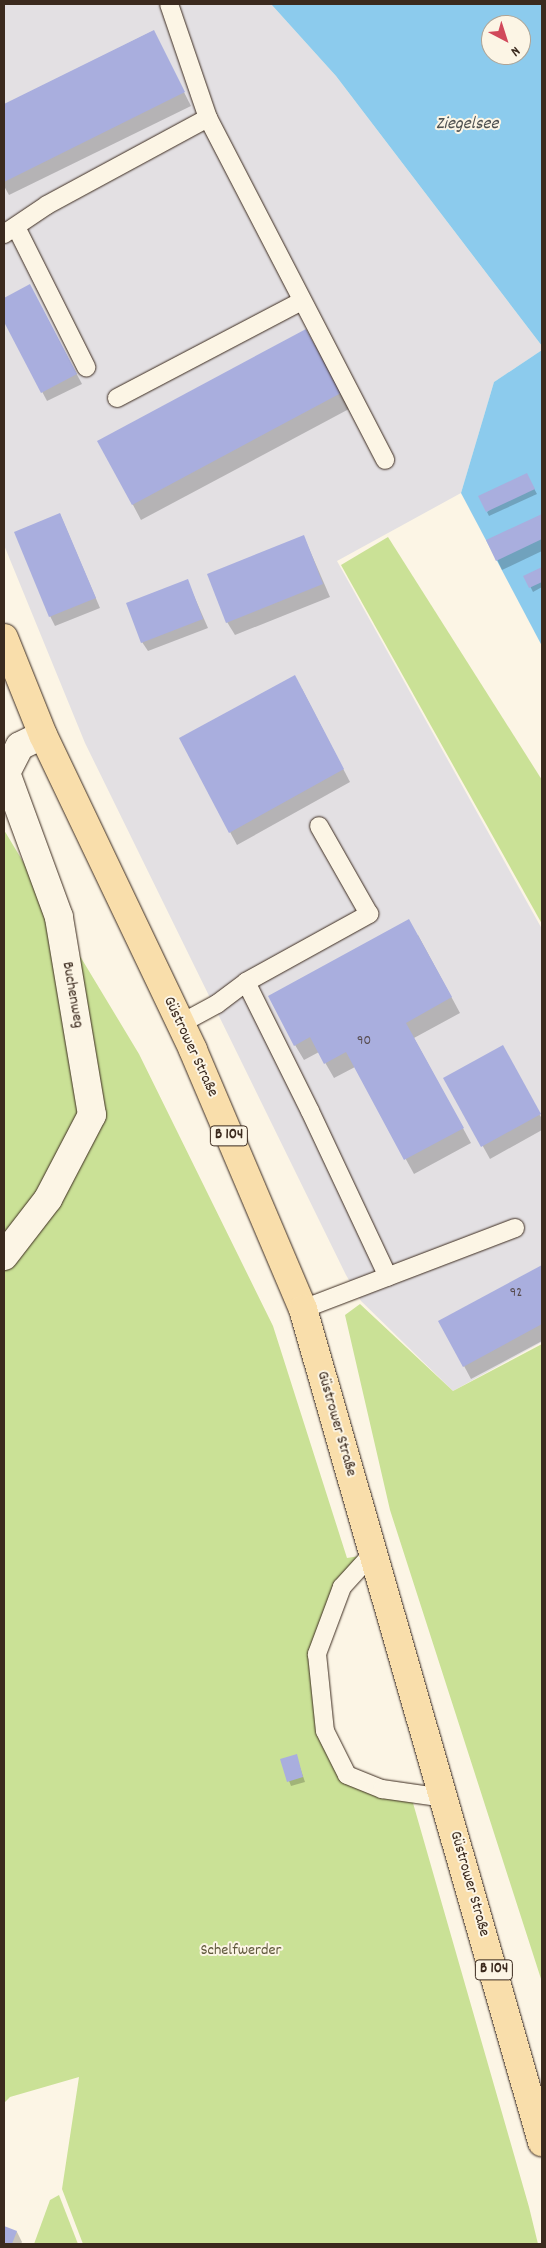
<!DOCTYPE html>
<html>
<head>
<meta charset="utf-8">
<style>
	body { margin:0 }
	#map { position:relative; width:546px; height:2248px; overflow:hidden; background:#fcf5e5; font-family:Dekko,sans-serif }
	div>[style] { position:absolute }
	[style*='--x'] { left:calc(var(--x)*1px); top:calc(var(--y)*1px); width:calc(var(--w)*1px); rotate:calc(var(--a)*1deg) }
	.built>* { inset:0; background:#e3e0e3 }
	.green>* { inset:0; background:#cae196 }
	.water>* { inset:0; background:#8ccbed }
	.shadow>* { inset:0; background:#0003 }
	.building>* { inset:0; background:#a9aede }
	.roads { filter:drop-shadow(0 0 1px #3b2a1e) drop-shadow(0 0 1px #3b2a1e) }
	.service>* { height:18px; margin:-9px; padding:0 9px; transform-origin:9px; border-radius:9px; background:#fcf5e5 }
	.minor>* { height:28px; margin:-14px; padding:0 14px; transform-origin:14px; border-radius:14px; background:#fcf5e5 }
	.primary>* { height:28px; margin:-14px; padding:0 14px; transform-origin:14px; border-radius:14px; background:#f9deab }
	span { translate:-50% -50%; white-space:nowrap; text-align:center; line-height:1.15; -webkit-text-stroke:4px #fcf5e5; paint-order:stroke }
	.number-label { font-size:14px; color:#564b4e }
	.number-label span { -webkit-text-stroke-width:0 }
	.shield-label span { padding:1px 4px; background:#fcf5e5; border:1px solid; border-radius:4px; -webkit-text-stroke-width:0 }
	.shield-label { font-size:15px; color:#3b2a1e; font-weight:700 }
	.street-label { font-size:16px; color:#3b2a1e }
	.park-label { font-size:16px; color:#5f583c }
	.water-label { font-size:18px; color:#4f5252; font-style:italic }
	.frame { position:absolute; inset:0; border:5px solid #3b2a1e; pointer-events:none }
	.north { position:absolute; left:481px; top:15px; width:50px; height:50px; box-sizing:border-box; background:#fcf5e5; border:1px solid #afa495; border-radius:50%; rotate:140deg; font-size:14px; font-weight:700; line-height:20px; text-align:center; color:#3b2a1e }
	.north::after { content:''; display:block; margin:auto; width:18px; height:22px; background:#d1495b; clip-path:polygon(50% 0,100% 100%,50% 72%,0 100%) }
</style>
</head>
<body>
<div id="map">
	<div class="built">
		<div style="clip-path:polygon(4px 4px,271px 4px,336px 76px,542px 346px,542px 350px,494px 382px,461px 493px,337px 561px,542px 929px,542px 1342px,453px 1391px,361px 1301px,346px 1275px,85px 743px,4px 545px)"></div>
	</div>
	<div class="green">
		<div style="clip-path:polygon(388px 537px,542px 780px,542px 924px,341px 565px)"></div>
		<div style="clip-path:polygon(4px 830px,139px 1054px,273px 1326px,347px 1558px,372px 1554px,342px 1587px,317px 1654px,325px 1731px,348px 1775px,445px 1798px,413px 1803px,529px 2207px,538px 2244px,83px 2244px,62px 2189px,79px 2077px,10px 2097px,4px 2103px)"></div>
		<div style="clip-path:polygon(360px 1304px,453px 1391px,542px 1344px,542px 1982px,390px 1510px,345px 1315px)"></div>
		<div style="clip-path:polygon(59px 2195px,78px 2244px,34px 2244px,50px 2200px)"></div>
	</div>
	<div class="water">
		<div style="clip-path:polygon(evenodd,271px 4px,542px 4px,542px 346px,336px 76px,271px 4px,491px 25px,521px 25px,521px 55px,491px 55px,491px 25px)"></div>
		<div style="clip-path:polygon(542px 350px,542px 646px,461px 493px,494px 382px)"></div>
	</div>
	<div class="shadow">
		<div style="clip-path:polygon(153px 31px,191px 106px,9px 195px,4px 186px,4px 105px)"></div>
		<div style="clip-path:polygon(30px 286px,82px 384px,47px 401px,4px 319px,4px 299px)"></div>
		<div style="clip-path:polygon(315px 345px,349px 409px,141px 520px,99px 441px)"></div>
		<div style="clip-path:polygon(529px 479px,537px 494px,489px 516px,487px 512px)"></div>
		<div style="clip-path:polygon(60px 514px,100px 608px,55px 626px,50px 616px)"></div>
		<div style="clip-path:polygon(542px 515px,542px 551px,502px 570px,488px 540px)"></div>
		<div style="clip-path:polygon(304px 537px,330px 597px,235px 635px,227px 622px)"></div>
		<div style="clip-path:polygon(542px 568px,542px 587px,533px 592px,525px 576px)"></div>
		<div style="clip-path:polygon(187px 580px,208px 628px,148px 651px,142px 642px)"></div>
		<div style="clip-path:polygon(302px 689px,350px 782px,237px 845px,230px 832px)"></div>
		<div style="clip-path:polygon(418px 935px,460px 1013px,414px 1038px,471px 1143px,414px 1174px,355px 1067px,334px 1078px,319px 1052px,304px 1060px,295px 1045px)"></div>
		<div style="clip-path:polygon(510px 1060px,542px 1119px,542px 1130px,490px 1159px,445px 1078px)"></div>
		<div style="clip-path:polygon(542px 1266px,542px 1341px,471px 1379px,440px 1321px)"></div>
		<div style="clip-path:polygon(296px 1756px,305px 1782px,291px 1786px,281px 1760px)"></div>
		<div style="clip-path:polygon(4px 2227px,17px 2232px,22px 2242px,21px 2244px,4px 2244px)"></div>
	</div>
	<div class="building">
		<div style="clip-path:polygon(154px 30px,185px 92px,4px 182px,4px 104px)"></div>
		<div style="clip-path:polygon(30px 284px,77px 374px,41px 393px,4px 322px,4px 298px)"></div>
		<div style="clip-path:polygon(306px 329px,341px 393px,132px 505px,97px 441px)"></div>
		<div style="clip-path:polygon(527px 473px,535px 489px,486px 512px,478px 496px)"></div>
		<div style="clip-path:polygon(60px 513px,96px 598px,49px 617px,14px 532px)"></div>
		<div style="clip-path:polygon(542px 514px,542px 539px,496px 561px,486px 540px)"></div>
		<div style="clip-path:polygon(304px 535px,323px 584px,226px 623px,207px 574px)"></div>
		<div style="clip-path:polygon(542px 567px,542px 582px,529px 588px,523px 576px)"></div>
		<div style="clip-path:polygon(188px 579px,203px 619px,141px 643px,126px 603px)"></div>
		<div style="clip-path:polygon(295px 675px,344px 769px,229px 833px,179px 738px)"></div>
		<div style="clip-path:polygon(409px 919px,452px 997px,406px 1023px,464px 1128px,404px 1160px,346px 1052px,324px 1064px,310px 1037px,294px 1046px,268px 996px)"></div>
		<div style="clip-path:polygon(503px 1045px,541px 1114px,481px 1147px,443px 1078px)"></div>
		<div style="clip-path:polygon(542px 1265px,542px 1324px,463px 1367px,438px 1321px)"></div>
		<div style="clip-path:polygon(297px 1754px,303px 1777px,287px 1782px,280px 1759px)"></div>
		<div style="clip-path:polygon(4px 2226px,17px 2231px,12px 2244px,4px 2244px)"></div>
	</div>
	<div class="roads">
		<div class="service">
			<div style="--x:208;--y:118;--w:385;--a:62.6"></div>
			<div style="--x:16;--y:227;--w:157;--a:63.4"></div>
			<div style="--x:4;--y:234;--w:52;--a:-34"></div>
			<div style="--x:47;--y:205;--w:183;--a:-28.4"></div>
			<div style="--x:208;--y:118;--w:120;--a:-108.9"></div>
			<div style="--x:117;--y:398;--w:209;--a:-27.7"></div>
			<div style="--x:246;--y:982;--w:144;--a:63.6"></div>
			<div style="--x:310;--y:1111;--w:183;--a:64.8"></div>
			<div style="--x:180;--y:1024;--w:42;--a:-28.4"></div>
			<div style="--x:217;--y:1004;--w:36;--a:-37"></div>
			<div style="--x:246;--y:982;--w:141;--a:-28.9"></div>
			<div style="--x:369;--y:914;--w:101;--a:-119.6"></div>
			<div style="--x:303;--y:1309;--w:227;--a:-20.9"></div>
			<div style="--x:372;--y:1554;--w:45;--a:132.3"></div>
			<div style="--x:342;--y:1587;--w:72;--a:110.5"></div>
			<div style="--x:317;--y:1654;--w:77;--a:84.1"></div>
			<div style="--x:325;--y:1731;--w:49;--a:63.4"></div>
			<div style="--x:347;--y:1775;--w:38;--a:22"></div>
			<div style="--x:382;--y:1789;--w:64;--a:8.1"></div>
		</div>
		<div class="minor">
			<div style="--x:4;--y:1256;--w:72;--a:-52.3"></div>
			<div style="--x:48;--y:1199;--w:95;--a:-62.4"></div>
			<div style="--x:92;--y:1115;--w:201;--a:-99.5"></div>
			<div style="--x:59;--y:917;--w:153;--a:-110.2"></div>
			<div style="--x:6;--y:773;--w:30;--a:-63"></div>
			<div style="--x:20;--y:746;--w:25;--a:-26"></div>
		</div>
		<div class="primary">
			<div style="--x:4;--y:638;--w:105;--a:68.1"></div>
			<div style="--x:43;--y:735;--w:349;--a:64.5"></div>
			<div style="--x:193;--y:1050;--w:281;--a:67"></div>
			<div style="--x:303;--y:1309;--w:867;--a:73.99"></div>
		</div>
	</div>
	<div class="number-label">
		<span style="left:364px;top:1041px">90</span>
		<span style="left:516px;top:1293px">92</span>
	</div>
	<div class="shield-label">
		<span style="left:229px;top:1136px">B 104</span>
		<span style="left:494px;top:1970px">B 104</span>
	</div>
	<div class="street-label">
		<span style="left:72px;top:995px;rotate:80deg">Buchenweg</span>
		<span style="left:190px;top:1047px;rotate:65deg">Güstrower Straße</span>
		<span style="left:336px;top:1424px;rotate:74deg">Güstrower Straße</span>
		<span style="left:469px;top:1884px;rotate:74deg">Güstrower Straße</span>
	</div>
	<div class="park-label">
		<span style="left:241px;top:1951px">Schelfwerder</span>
	</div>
	<div class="water-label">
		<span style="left:467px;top:125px">Ziegelsee</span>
	</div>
	<div class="frame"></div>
	<div class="north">N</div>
</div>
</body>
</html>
